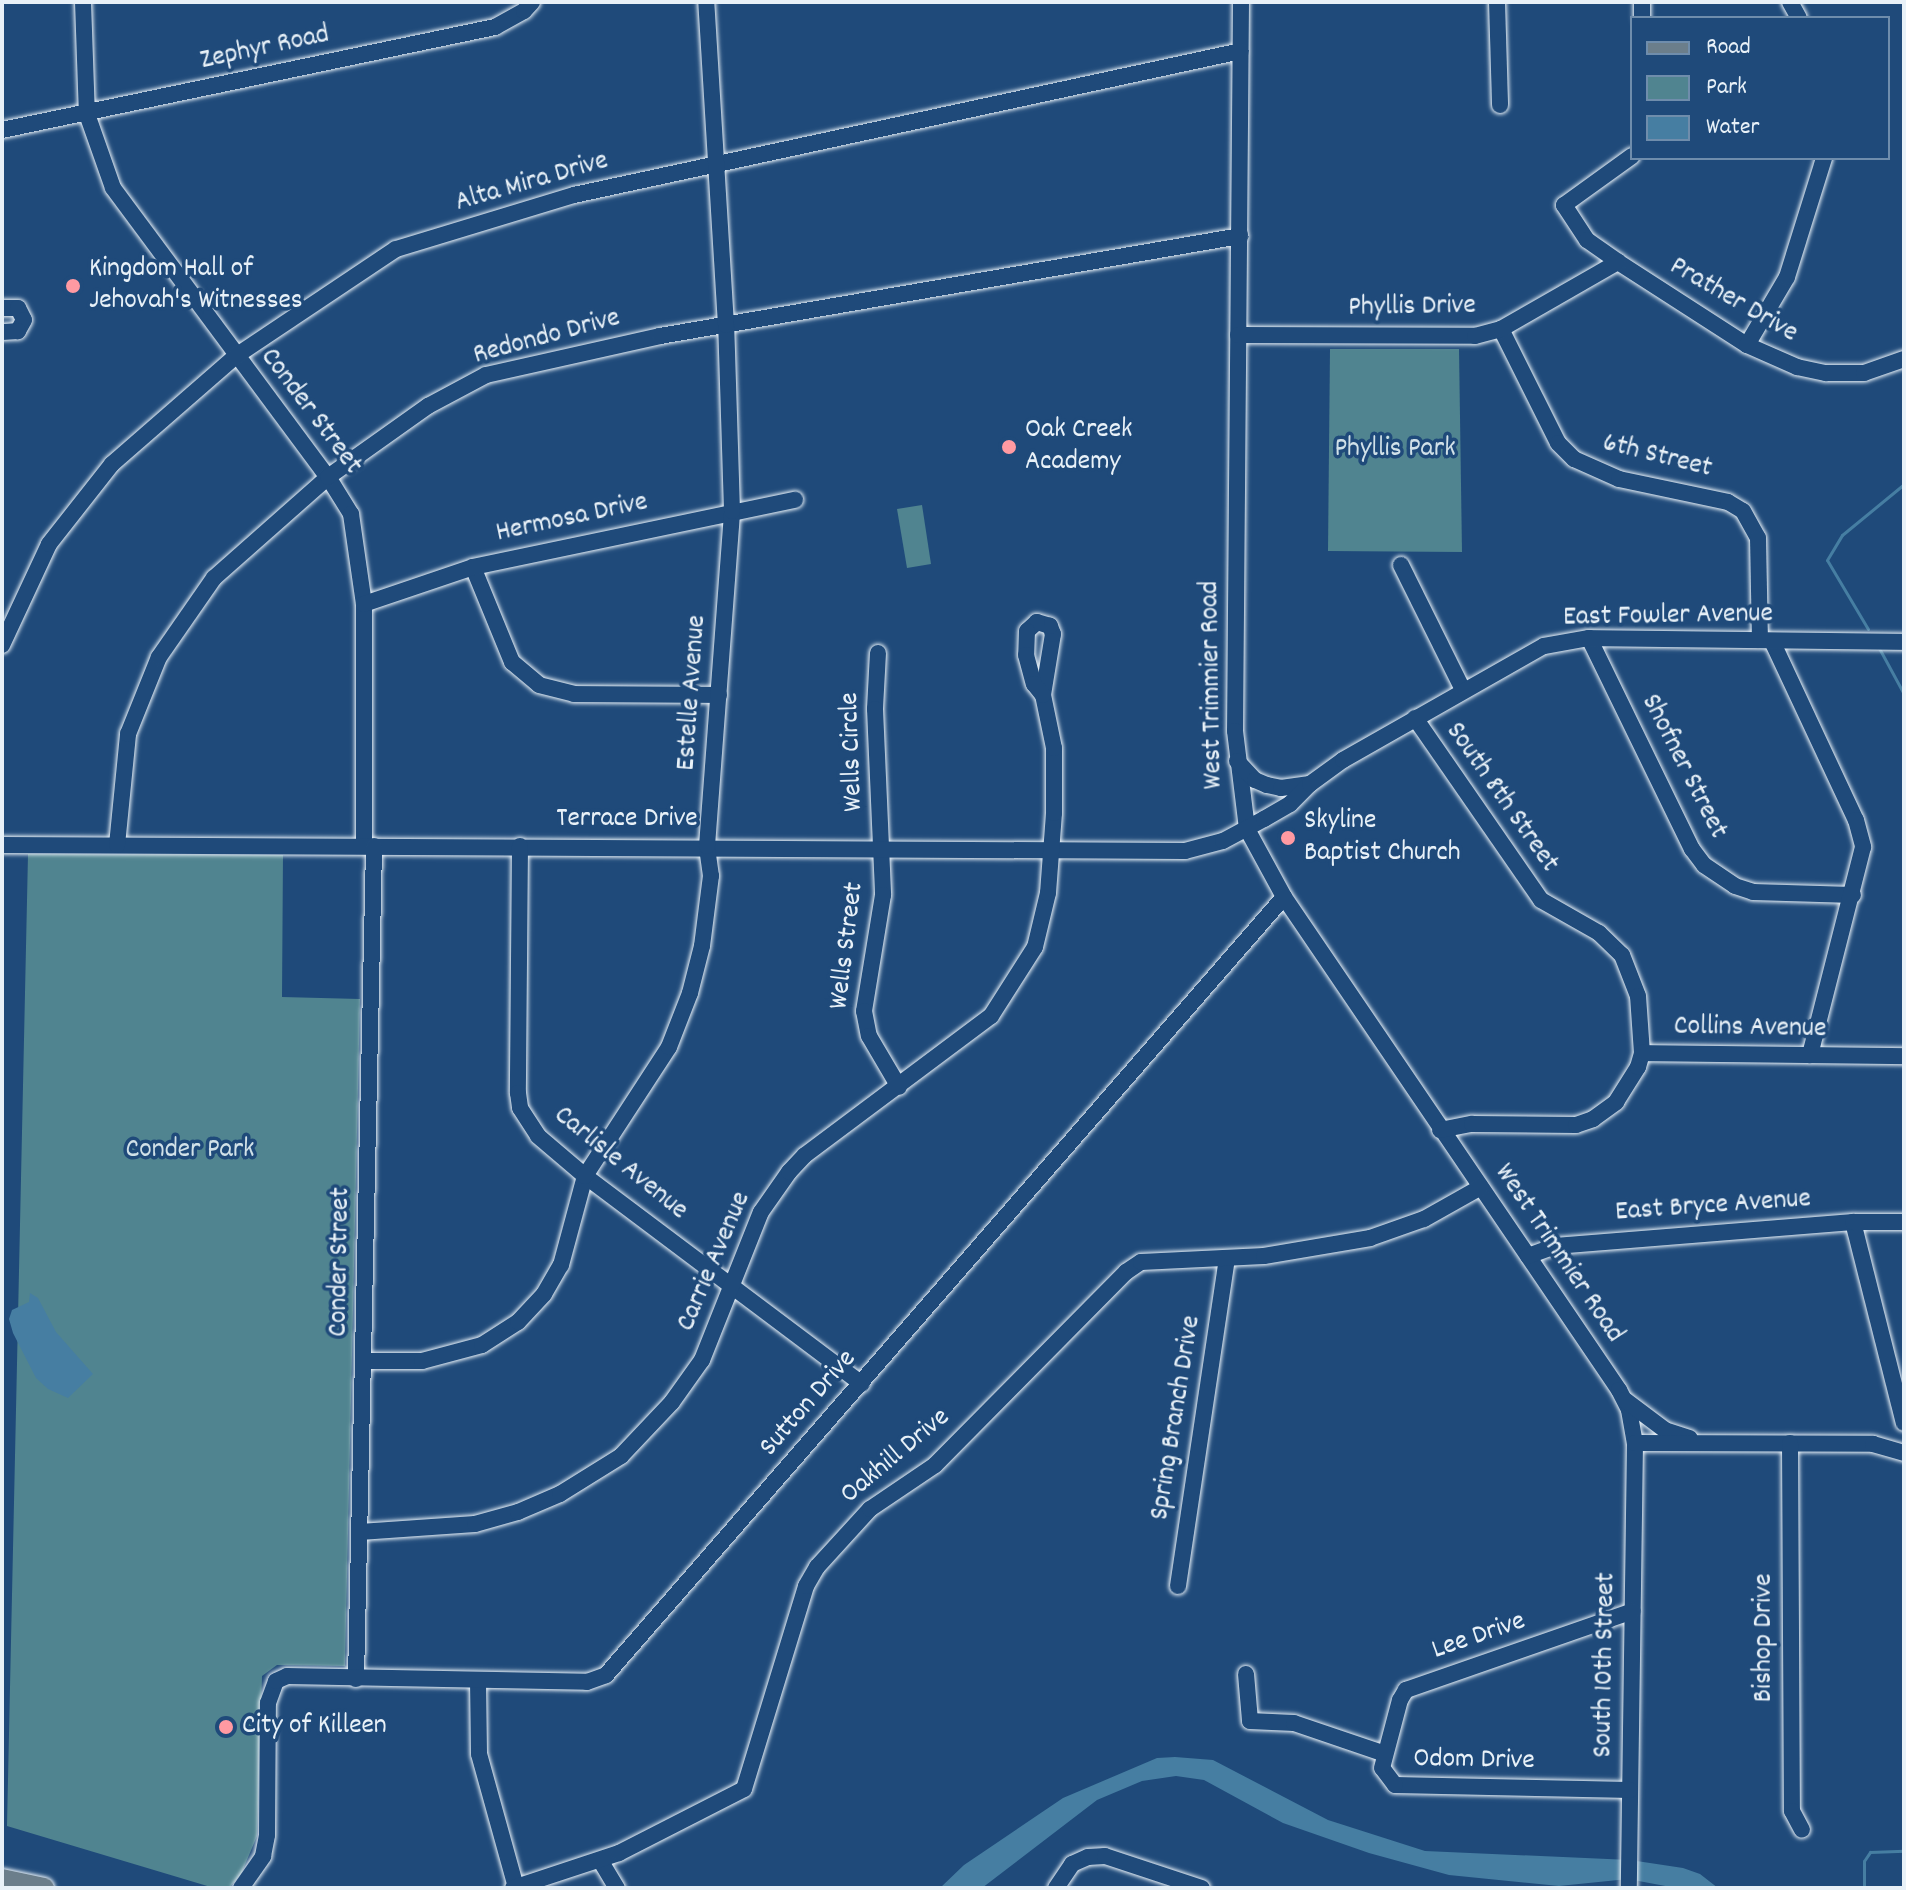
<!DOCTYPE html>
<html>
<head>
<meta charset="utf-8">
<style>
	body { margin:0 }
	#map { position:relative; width:1906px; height:1890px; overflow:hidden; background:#1f4a7a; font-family:Dekko,sans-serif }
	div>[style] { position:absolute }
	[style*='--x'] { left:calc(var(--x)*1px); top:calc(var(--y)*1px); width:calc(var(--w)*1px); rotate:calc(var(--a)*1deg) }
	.green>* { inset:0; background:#508490 }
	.water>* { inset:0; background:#467ea2 }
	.stream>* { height:3px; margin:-1.5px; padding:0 1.5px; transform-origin:1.5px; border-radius:1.5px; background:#467ea2 }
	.roads { filter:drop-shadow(0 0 2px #e8f1f8) drop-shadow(0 0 2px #e8f1f8) }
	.minor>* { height:16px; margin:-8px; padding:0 8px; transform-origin:8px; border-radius:8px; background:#1f4a7a }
	.major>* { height:20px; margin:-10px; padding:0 10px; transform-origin:10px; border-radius:10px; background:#6b7e8b }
	.dots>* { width:22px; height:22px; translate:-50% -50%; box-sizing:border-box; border:4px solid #1f4a7a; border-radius:50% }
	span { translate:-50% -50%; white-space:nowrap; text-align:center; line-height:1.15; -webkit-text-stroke:7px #1f4a7a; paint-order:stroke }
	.street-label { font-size:28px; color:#e8f1f8 }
	.poi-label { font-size:28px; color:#e8f1f8 }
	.left { translate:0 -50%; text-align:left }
	.park-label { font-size:28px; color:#d1e1e8 }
	.frame { position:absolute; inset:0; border:4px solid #e8f1f8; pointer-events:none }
	.legend { position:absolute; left:1630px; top:16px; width:260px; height:144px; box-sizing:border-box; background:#1f4a7a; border:2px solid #6f8dac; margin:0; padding:10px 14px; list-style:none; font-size:24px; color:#e8f1f8 }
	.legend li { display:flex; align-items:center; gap:16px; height:40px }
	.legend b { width:40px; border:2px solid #6f8dac }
</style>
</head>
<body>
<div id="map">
	<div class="green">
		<div style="clip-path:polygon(1330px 349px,1459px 349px,1462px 552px,1328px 551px)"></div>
		<div style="clip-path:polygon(922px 505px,931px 564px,907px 568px,897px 509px)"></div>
		<div style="clip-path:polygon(28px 854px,283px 855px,282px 997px,360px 999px,345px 1666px,277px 1665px,262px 1676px,257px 1836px,241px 1874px,229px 1888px,214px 1888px,7px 1826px)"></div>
	</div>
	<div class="water">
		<div style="clip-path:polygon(30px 1293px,38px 1298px,56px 1332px,93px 1374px,68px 1398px,48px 1389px,36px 1378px,13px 1333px,9px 1319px,12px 1310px,29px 1302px)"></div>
		<div style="clip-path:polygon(1175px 1757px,1213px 1760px,1328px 1820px,1425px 1851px,1630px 1860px,1683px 1868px,1700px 1874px,1718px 1888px,1676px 1888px,1628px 1879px,1559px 1886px,1449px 1875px,1369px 1853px,1283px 1823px,1204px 1780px,1176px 1776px,1142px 1781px,1097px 1800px,982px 1888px,940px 1888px,964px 1865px,1063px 1798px,1157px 1758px)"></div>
	</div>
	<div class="stream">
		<div style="--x:1868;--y:629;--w:80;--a:-120.7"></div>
		<div style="--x:1827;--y:560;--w:29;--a:-59"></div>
		<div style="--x:1842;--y:535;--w:80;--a:-39.4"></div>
		<div style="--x:1879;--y:648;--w:52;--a:61.5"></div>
		<div style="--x:1864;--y:1888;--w:27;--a:-90"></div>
		<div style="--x:1864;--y:1861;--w:11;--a:-56"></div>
		<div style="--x:1870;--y:1852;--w:34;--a:-2"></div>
	</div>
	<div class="roads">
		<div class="minor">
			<div style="--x:83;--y:2;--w:112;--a:88"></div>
			<div style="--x:87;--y:114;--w:78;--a:70.6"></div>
			<div style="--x:113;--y:188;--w:360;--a:53.4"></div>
			<div style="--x:328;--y:477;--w:44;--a:58.1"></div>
			<div style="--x:351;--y:514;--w:91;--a:81.8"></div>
			<div style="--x:364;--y:604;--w:242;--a:90"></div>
			<div style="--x:1241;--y:2;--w:729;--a:90.47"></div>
			<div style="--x:1235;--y:731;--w:99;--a:83"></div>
			<div style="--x:1247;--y:829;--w:77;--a:61.4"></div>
			<div style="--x:1284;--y:897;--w:596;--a:55.8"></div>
			<div style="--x:1619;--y:1390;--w:22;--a:63"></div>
			<div style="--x:1629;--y:1410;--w:34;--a:80"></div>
			<div style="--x:1635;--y:1443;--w:445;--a:90.8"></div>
			<div style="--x:1497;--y:2;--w:103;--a:88.3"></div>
			<div style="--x:1790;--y:2;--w:18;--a:61"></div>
			<div style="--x:1642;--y:18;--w:16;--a:-90"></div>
			<div style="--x:2;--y:130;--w:504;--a:-11.8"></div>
			<div style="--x:495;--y:27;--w:33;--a:-29"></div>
			<div style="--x:524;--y:11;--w:12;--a:-48"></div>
			<div style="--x:1632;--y:156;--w:84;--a:144.2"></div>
			<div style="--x:1564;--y:205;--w:42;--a:56.7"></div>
			<div style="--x:1587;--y:240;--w:38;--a:35"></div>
			<div style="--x:1618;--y:262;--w:153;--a:32.8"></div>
			<div style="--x:1747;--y:345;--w:55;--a:23.7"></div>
			<div style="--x:1797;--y:367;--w:30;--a:12"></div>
			<div style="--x:1826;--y:373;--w:38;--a:0"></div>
			<div style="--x:1864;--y:373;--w:42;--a:-19.3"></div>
			<div style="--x:2;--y:308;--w:16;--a:0"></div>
			<div style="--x:18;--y:308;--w:13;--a:63"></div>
			<div style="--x:24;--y:320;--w:13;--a:119"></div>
			<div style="--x:18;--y:331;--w:16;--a:176"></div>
			<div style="--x:1501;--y:329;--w:127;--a:63.4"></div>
			<div style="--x:1558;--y:443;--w:23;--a:45"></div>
			<div style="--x:1574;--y:459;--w:49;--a:24"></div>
			<div style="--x:1619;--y:479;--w:111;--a:11.9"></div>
			<div style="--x:1728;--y:502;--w:17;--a:31"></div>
			<div style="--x:1743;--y:511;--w:31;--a:61"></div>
			<div style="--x:1758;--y:538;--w:102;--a:88.9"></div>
			<div style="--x:1238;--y:335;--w:237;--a:0.2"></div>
			<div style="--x:1475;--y:336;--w:27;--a:-15"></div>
			<div style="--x:1501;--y:329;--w:135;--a:-29.8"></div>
			<div style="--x:1747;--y:345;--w:79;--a:-59.5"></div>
			<div style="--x:1787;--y:277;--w:125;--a:-72.7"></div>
			<div style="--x:1401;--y:565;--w:140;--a:63.6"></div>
			<div style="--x:473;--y:567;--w:103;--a:67.7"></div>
			<div style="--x:512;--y:662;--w:35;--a:40"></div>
			<div style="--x:539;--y:685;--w:36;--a:14"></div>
			<div style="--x:574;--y:694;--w:145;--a:0.4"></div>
			<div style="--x:364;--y:604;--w:115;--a:-18.7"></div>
			<div style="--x:473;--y:567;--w:329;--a:-11.8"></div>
			<div style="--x:1589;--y:638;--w:235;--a:64"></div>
			<div style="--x:1692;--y:849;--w:20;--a:53"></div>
			<div style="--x:1704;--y:865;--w:37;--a:34"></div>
			<div style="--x:1735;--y:886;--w:19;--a:18"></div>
			<div style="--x:1753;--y:892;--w:100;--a:1.7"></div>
			<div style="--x:1772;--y:641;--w:198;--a:64.9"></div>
			<div style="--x:1856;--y:820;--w:28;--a:75"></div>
			<div style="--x:1863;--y:847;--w:215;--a:104.3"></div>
			<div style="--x:2;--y:645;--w:111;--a:-65"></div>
			<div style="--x:49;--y:544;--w:102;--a:-51.8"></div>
			<div style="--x:112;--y:464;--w:164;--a:-41.1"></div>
			<div style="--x:236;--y:356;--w:192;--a:-33.8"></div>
			<div style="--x:396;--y:249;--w:186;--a:-16.9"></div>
			<div style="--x:574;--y:195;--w:682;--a:-12.18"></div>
			<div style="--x:878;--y:653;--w:56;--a:93.1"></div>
			<div style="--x:875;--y:709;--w:186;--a:87.5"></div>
			<div style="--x:883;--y:895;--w:118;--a:99.3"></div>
			<div style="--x:864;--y:1011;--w:25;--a:79"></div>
			<div style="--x:869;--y:1036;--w:59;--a:59.5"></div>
			<div style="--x:1415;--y:718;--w:221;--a:55.3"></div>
			<div style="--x:1541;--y:900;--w:67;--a:29.6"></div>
			<div style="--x:1599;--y:933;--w:32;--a:44"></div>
			<div style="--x:1622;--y:955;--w:44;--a:68.7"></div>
			<div style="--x:1638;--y:996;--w:57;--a:86"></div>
			<div style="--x:1237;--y:761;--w:26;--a:47"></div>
			<div style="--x:1255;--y:780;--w:13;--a:23"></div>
			<div style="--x:1267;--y:785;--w:14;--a:12"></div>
			<div style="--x:1281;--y:788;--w:29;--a:-8"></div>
			<div style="--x:2;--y:845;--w:1183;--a:0.29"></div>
			<div style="--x:1185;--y:851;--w:39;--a:-15"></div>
			<div style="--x:1223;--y:841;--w:47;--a:-28.2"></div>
			<div style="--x:1264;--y:819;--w:30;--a:-30"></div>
			<div style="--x:1290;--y:804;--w:28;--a:-45"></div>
			<div style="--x:1310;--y:784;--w:41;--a:-36"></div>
			<div style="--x:1343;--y:760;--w:231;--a:-29.6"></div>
			<div style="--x:1544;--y:646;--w:46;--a:-10.1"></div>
			<div style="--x:1589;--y:638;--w:315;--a:0.7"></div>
			<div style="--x:117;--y:845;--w:112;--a:-84.3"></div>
			<div style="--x:128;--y:734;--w:83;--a:-68.1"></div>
			<div style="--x:159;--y:657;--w:96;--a:-55.2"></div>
			<div style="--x:214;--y:578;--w:152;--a:-41.5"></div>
			<div style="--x:328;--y:477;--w:123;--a:-35.4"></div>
			<div style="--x:428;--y:406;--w:66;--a:-28.1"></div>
			<div style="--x:486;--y:375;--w:178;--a:-12.6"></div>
			<div style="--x:660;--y:336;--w:589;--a:-9.78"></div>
			<div style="--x:520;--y:846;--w:247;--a:90.5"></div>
			<div style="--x:518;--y:1093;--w:15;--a:82"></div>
			<div style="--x:520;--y:1108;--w:33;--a:57"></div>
			<div style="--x:538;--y:1136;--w:62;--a:40.4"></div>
			<div style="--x:585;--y:1176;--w:346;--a:36.9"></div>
			<div style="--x:1440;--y:1130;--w:33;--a:-11"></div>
			<div style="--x:1472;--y:1124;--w:104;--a:0.6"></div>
			<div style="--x:1576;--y:1125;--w:18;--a:-19"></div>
			<div style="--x:1593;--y:1119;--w:29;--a:-36"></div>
			<div style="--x:1616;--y:1102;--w:41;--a:-57.8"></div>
			<div style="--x:1638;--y:1067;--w:15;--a:-74"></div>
			<div style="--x:1642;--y:1053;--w:262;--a:0.7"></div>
			<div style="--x:1853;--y:1222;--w:207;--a:75.8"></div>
			<div style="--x:1528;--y:1256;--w:29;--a:-20"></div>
			<div style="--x:1555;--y:1246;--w:299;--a:-4.6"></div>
			<div style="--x:1853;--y:1222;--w:51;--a:0"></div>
			<div style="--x:365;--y:1361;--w:57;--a:0"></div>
			<div style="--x:422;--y:1361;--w:62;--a:-14.9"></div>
			<div style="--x:482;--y:1345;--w:43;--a:-32.6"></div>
			<div style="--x:518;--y:1322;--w:38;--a:-47"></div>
			<div style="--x:544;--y:1294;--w:34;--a:-60"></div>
			<div style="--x:561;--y:1265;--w:92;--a:-74.9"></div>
			<div style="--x:585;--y:1176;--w:154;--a:-56.9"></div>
			<div style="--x:669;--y:1047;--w:58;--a:-68.7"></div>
			<div style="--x:690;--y:993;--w:49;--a:-75.7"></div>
			<div style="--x:702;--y:946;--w:71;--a:-82.7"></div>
			<div style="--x:711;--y:876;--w:30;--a:-98"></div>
			<div style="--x:707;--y:846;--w:336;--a:-85.7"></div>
			<div style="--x:732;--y:511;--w:186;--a:-91.8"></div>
			<div style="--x:726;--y:325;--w:324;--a:-93.5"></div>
			<div style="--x:1625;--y:1400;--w:50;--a:36.9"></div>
			<div style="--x:1665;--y:1430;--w:26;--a:18"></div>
			<div style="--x:1635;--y:1443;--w:238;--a:0.2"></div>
			<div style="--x:1873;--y:1444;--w:32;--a:16"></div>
			<div style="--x:1790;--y:1443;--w:368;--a:89.7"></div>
			<div style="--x:1792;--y:1811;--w:21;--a:62"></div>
			<div style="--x:360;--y:1532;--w:115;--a:-4"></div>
			<div style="--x:475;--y:1524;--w:45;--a:-15.6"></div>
			<div style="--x:518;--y:1512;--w:46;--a:-23.2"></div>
			<div style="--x:560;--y:1494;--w:72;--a:-31.9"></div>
			<div style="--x:621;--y:1456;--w:74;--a:-46.6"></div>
			<div style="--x:672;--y:1402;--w:52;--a:-54.5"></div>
			<div style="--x:702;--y:1360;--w:159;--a:-68.3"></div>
			<div style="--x:761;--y:1212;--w:49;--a:-55"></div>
			<div style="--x:789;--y:1172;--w:23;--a:-47"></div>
			<div style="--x:805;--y:1155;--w:232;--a:-36.8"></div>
			<div style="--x:991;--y:1016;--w:82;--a:-57.5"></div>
			<div style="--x:1035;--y:947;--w:56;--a:-76.5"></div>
			<div style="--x:1048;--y:893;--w:80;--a:-85.7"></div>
			<div style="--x:1054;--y:813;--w:65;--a:-90"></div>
			<div style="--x:1054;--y:748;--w:54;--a:-101.7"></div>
			<div style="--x:1043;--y:695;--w:62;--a:-80.7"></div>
			<div style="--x:1053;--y:634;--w:9;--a:-111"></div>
			<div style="--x:1050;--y:626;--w:14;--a:-163"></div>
			<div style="--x:1037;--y:622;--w:13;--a:138"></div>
			<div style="--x:1027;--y:631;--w:24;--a:92"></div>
			<div style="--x:1026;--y:655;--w:30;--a:75"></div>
			<div style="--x:1034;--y:684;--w:14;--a:51"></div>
			<div style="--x:1178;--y:1586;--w:331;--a:-81.5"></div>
			<div style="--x:1246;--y:1674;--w:47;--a:85.1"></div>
			<div style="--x:1250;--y:1721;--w:44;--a:2.6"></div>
			<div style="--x:1294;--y:1723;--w:96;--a:18.8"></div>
			<div style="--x:356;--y:1679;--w:833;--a:-88.76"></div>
			<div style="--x:478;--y:1681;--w:73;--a:89.2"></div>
			<div style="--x:479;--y:1754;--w:138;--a:74.5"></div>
			<div style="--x:1630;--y:1790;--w:235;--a:-178.8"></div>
			<div style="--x:1395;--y:1785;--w:21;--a:-127"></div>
			<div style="--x:1382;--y:1768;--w:70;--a:-75.2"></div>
			<div style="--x:1400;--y:1700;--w:12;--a:-59"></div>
			<div style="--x:1406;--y:1690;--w:240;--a:-19.2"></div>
			<div style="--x:600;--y:1860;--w:33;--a:59"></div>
			<div style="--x:241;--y:1888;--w:39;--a:-55"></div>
			<div style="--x:263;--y:1856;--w:21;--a:-79"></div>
			<div style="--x:267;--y:1835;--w:132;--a:-89.6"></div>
			<div style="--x:268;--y:1703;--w:23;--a:-70"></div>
			<div style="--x:276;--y:1681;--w:12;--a:-24"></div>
			<div style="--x:287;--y:1676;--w:300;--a:1.1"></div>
			<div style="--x:587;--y:1682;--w:20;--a:-20"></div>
			<div style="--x:606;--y:1675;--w:1032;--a:-48.93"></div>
			<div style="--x:513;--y:1888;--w:112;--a:-18.3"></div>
			<div style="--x:619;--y:1853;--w:140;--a:-27.1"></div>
			<div style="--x:744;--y:1789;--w:212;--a:-73"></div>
			<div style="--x:806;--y:1586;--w:22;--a:-60"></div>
			<div style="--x:817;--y:1567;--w:79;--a:-47.6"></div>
			<div style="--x:870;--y:1509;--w:78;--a:-34.1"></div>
			<div style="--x:935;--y:1465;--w:272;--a:-45.3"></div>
			<div style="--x:1126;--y:1272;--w:18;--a:-34"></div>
			<div style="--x:1141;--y:1262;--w:123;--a:-2.8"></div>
			<div style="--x:1264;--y:1256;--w:108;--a:-9.6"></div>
			<div style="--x:1370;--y:1238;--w:57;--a:-19.4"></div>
			<div style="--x:1424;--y:1219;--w:65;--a:-29.3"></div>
			<div style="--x:1056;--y:1888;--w:29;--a:-56"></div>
			<div style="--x:1072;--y:1864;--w:17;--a:-24"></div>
			<div style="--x:1088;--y:1857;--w:17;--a:-3"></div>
			<div style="--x:1105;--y:1856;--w:102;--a:18.3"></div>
		</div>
		<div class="major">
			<div style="--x:2;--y:1879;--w:43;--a:12.1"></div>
		</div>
	</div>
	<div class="dots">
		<div style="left:73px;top:286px;background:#ff9aa2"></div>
		<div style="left:1009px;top:447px;background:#ff9aa2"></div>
		<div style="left:1288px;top:838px;background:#ff9aa2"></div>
		<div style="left:226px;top:1727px;background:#ff9aa2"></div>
	</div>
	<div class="street-label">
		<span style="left:265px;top:49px;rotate:-12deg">Zephyr Road</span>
		<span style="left:532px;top:183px;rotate:-16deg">Alta Mira Drive</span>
		<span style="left:1733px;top:301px;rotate:30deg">Prather Drive</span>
		<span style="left:1412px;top:308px;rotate:-1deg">Phyllis Drive</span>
		<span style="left:547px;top:338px;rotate:-15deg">Redondo Drive</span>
		<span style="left:310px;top:412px;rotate:53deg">Conder Street</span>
		<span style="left:1657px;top:457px;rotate:14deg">6th Street</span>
		<span style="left:572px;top:519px;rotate:-12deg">Hermosa Drive</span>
		<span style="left:1668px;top:617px;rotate:-1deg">East Fowler Avenue</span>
		<span style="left:1213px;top:685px;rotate:-91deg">West Trimmier Road</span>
		<span style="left:693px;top:693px;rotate:-86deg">Estelle Avenue</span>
		<span style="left:853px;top:752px;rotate:-92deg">Wells Circle</span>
		<span style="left:1683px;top:767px;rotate:63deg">Shofner Street</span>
		<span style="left:1501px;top:798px;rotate:55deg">South 8th Street</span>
		<span style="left:627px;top:820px">Terrace Drive</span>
		<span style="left:848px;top:946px;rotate:-83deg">Wells Street</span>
		<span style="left:1750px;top:1029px;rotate:1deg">Collins Avenue</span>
		<span style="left:620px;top:1164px;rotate:39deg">Carlisle Avenue</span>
		<span style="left:1713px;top:1207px;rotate:-4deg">East Bryce Avenue</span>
		<span style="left:1558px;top:1254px;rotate:56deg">West Trimmier Road</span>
		<span style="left:341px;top:1262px;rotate:-89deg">Conder Street</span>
		<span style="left:715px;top:1262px;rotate:-67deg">Carrie Avenue</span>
		<span style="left:809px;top:1404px;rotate:-49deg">Sutton Drive</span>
		<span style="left:1177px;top:1418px;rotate:-81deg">Spring Branch Drive</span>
		<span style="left:896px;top:1457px;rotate:-40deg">Oakhill Drive</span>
		<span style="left:1479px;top:1637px;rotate:-19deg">Lee Drive</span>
		<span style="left:1765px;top:1638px;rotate:-90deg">Bishop Drive</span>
		<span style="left:1606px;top:1665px;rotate:-89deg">South 10th Street</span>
		<span style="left:1474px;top:1761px;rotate:1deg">Odom Drive</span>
	</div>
	<div class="poi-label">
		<span class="left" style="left:89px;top:286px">Kingdom Hall of<br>Jehovah's Witnesses</span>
		<span class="left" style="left:1025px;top:447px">Oak Creek<br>Academy</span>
		<span class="left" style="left:1304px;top:838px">Skyline<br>Baptist Church</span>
		<span class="left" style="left:242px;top:1727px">City of Killeen</span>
	</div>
	<div class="park-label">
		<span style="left:1395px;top:450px">Phyllis Park</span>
		<span style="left:190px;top:1151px">Conder Park</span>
	</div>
	<div class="frame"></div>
	<ul class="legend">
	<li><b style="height:10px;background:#6b7e8b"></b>Road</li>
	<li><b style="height:22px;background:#508490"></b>Park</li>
	<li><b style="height:22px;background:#467ea2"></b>Water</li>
	</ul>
</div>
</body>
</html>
